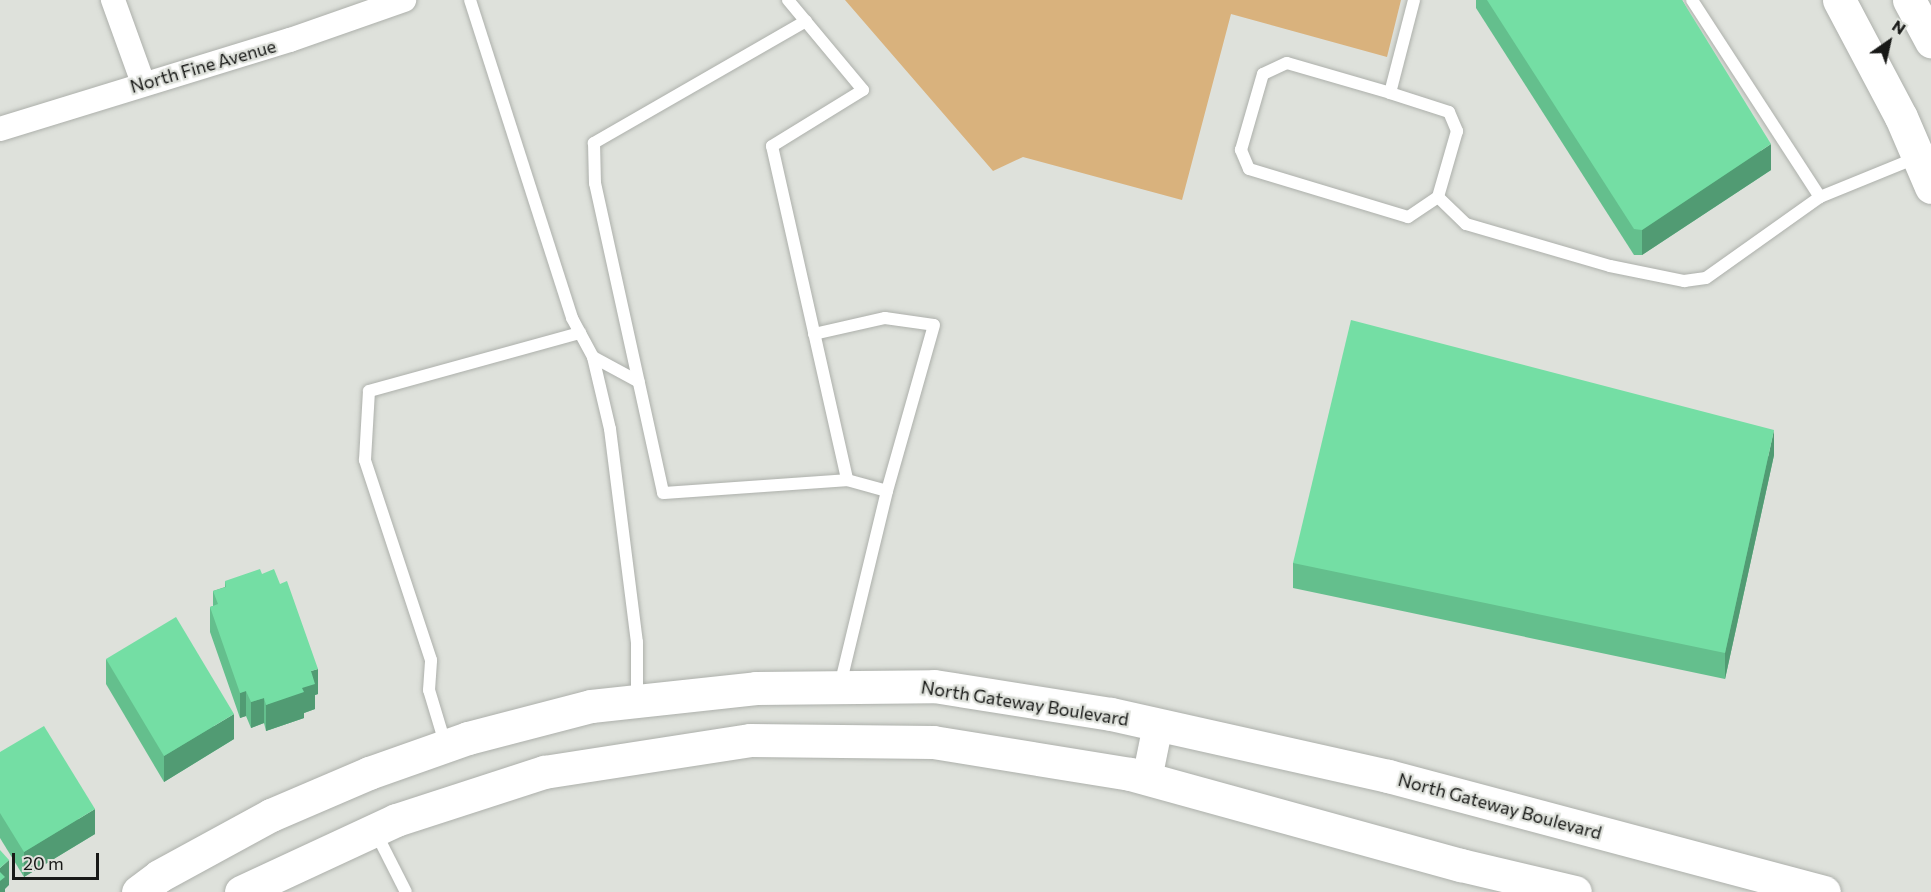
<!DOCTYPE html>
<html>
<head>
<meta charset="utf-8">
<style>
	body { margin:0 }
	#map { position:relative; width:1931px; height:892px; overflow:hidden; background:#dee1db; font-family:Commissioner,sans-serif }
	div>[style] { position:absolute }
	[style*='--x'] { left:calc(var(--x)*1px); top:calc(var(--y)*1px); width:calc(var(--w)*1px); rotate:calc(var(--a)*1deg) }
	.green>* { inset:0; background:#d9b27d }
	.roads { filter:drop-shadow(0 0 2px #adb0ab) drop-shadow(0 0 2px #adb0ab) }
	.service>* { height:12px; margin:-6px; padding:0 6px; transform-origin:6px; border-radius:6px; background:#fff }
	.minor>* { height:24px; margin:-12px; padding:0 12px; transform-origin:12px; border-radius:12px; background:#fff }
	.tertiary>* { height:30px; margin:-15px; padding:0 15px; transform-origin:15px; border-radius:15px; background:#fff }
	.secondary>* { height:33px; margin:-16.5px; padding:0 16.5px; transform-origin:16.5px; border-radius:16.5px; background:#fff }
	.wall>* { inset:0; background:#64bf8d }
	.shaded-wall>* { inset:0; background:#519b73 }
	.building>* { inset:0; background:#74dea4 }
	span { translate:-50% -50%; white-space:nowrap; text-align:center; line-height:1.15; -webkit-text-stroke:4.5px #dee1db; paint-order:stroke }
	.street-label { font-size:18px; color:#181917 }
	.north { position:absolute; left:1859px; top:12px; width:60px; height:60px; -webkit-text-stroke:4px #dee1db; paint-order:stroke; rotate:34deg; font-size:16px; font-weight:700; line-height:24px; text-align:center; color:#181917 }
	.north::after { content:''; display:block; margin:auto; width:21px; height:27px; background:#181917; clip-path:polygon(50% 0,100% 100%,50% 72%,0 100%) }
	.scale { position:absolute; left:12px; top:853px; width:87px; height:27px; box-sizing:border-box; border:3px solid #181917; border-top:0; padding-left:8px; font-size:18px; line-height:21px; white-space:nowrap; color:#181917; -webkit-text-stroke:4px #dee1db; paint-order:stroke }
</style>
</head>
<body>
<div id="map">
	<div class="green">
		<div style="clip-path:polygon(845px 0,1401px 0,1387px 57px,1231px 14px,1182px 200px,1023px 157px,993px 171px)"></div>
	</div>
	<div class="roads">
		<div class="service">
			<div style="--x:470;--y:0;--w:334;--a:72.2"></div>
			<div style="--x:572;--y:318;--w:44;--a:61.7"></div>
			<div style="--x:593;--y:357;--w:52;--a:28.5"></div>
			<div style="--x:788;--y:0;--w:117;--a:50.2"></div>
			<div style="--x:863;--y:90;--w:107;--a:148.4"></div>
			<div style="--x:772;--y:146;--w:342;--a:77.3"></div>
			<div style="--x:847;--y:480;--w:41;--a:15.4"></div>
			<div style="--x:887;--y:491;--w:201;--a:103.6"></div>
			<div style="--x:1692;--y:0;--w:235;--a:57"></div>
			<div style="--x:1820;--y:197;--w:106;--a:-22.2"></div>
			<div style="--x:806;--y:21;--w:245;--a:150.1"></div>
			<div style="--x:594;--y:143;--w:40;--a:88.6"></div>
			<div style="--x:595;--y:183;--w:317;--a:77.6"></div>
			<div style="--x:663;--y:493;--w:184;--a:-4"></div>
			<div style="--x:1390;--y:93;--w:62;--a:17.9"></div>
			<div style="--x:1449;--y:112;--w:21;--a:67"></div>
			<div style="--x:1457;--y:131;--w:69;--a:106.1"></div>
			<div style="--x:1438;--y:197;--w:36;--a:146"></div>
			<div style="--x:1408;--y:217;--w:166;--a:-163.2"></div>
			<div style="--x:1249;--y:169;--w:21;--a:-113"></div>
			<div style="--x:1241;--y:150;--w:79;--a:-73.9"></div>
			<div style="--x:1263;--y:74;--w:26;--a:-25"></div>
			<div style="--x:1287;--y:63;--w:107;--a:16.2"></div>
			<div style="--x:1390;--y:93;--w:96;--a:-75.5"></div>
			<div style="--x:1438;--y:197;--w:39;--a:44"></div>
			<div style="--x:1466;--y:224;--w:150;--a:16.3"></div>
			<div style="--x:1610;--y:266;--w:76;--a:11.5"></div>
			<div style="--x:1684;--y:281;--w:22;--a:-8"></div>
			<div style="--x:1706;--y:278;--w:140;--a:-35.4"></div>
			<div style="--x:814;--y:334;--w:73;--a:-12.7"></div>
			<div style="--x:885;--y:318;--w:49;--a:8.1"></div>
			<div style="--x:934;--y:325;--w:173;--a:105.8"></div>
			<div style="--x:593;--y:357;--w:74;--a:76.7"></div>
			<div style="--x:610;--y:429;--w:215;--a:82.8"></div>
			<div style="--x:637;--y:642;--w:58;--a:90"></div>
			<div style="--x:445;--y:743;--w:55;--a:-106.8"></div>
			<div style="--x:429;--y:690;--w:30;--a:-86"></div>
			<div style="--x:431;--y:660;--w:211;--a:-108.3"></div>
			<div style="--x:365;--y:460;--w:69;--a:-86.7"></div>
			<div style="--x:369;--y:391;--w:219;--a:-15.4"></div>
			<div style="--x:375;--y:831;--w:68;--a:63.1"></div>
		</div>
		<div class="minor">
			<div style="--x:113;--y:0;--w:88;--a:70.1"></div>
			<div style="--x:0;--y:129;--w:303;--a:-17.1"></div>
			<div style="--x:290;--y:40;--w:121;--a:-19.3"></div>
		</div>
		<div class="tertiary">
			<div style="--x:1147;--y:779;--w:55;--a:-78.5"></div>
		</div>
		<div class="secondary">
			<div style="--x:1839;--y:0;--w:132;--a:62.1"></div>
			<div style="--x:1901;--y:117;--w:76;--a:66.8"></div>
			<div style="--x:1909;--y:0;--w:47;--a:61.8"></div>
			<div style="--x:138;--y:892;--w:26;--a:-37"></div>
			<div style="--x:159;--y:876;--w:128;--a:-28.6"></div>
			<div style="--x:271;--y:815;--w:107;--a:-23.2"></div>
			<div style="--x:369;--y:773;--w:105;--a:-19.5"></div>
			<div style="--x:468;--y:738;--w:127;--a:-14.6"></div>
			<div style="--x:591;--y:706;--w:166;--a:-6.2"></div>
			<div style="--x:756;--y:688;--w:178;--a:-0.6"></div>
			<div style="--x:934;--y:686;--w:179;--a:9"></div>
			<div style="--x:1111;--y:714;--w:284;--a:12.6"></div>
			<div style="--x:1388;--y:776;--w:451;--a:14.9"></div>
			<div style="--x:241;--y:892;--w:171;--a:-24.9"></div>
			<div style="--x:396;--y:820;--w:156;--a:-18"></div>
			<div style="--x:544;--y:772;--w:208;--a:-8.8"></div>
			<div style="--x:750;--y:740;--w:183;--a:0.6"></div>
			<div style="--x:933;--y:742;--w:200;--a:9.2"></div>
			<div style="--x:1130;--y:774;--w:343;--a:15.4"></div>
			<div style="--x:1461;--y:865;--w:117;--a:13.3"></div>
		</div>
	</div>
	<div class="wall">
		<div style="clip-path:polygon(1476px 0,1682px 0,1771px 170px,1642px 255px,1634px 255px,1476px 8px)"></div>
		<div style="clip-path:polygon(1774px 455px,1725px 679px,1293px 588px,1293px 563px)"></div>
		<div style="clip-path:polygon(225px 581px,318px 694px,315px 695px,315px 709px,304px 713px,304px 718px,266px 731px,264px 723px,251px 728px,246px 716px,240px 718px,210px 632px,210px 607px,213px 606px,213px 591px,225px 587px)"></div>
		<div style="clip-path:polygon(106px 659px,234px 739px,164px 782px,106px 684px)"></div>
		<div style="clip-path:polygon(0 752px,95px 834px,24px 877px,0 838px)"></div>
	</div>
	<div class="shaded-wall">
		<div style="clip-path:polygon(1771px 144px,1771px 170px,1642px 255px,1642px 230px)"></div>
		<div style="clip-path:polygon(1774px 430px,1774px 455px,1725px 679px,1725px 653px)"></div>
		<div style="clip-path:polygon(318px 669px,318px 694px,315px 695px,315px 709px,304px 713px,304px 718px,266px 731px,266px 705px,302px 688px,311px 671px)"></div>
		<div style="clip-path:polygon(246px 691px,246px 716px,240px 718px,240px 693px)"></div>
		<div style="clip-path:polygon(264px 698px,264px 723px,251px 728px,251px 702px)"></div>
		<div style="clip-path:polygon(234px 714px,234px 739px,164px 782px,164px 756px)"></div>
		<div style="clip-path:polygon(95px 809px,95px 834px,24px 877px,24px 852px)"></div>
		<div style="clip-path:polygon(9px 860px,9px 885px,5px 889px,5px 892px,0 892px,0 868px)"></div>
	</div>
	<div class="building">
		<div style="clip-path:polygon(1487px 0,1682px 0,1771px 144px,1642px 230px,1634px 229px)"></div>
		<div style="clip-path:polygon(1351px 320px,1774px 430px,1725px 653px,1293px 563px)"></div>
		<div style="clip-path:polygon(260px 569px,262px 574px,274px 569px,280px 584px,287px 581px,318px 669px,311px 671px,315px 684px,302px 688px,304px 692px,266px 705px,264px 698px,251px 702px,246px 691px,240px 693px,210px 607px,218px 604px,213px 591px,226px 587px,225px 581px)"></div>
		<div style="clip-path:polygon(176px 617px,234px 714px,164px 756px,106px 659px)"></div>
		<div style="clip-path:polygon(44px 726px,95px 809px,24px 852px,0 813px,0 752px)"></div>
		<div style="clip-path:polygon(0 850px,9px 860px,0 868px)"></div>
		<div style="clip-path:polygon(0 872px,5px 877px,0 881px)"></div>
	</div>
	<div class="street-label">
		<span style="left:203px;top:66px;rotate:-16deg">North Fine Avenue</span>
		<span style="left:1025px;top:703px;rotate:9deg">North Gateway Boulevard</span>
		<span style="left:1500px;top:806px;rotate:15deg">North Gateway Boulevard</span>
	</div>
	<div class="north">N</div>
	<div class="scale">20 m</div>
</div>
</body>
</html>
